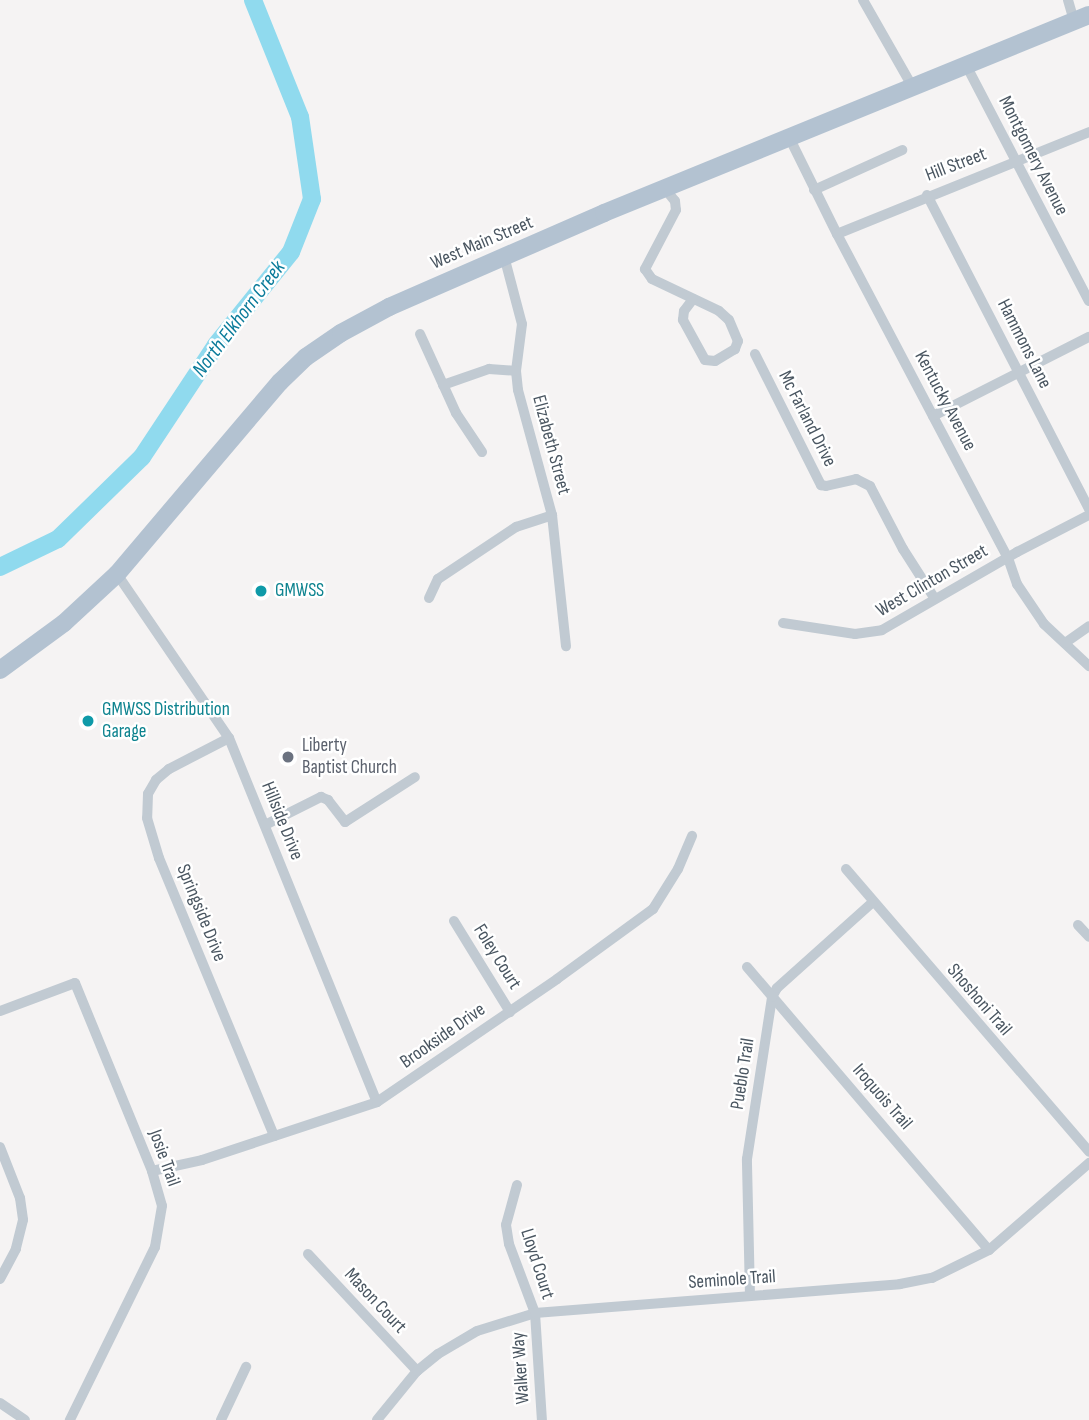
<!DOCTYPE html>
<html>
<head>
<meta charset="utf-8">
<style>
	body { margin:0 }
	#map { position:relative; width:1089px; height:1420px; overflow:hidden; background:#f5f3f3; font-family:"Sofia Sans Condensed",sans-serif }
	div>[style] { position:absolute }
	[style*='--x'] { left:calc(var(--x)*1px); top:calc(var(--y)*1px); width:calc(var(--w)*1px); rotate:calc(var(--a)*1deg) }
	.river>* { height:18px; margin:-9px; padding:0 9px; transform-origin:9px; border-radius:9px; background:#90daee }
	.street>* { height:10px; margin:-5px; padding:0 5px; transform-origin:5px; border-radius:5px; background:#c1cad2 }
	.primary>* { height:18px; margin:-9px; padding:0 9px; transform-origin:9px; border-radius:9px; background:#b3c2d1 }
	.dots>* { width:19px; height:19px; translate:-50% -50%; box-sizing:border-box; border:4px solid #fff; border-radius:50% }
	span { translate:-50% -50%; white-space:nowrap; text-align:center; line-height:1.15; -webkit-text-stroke:5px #fff; paint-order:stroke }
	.street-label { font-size:19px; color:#4a5661 }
	.culture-label { font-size:19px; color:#0d838f }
	.left { translate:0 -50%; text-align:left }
	.worship-label { font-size:19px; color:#5b616d }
	.water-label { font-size:21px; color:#0c7c9b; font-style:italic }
</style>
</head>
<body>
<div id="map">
	<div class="river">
		<div style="--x:0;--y:567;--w:64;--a:-25.8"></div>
		<div style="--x:58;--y:539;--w:117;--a:-44.3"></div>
		<div style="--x:142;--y:457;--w:134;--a:-56.5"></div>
		<div style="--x:216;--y:345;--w:119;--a:-51.1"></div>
		<div style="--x:291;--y:252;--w:57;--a:-68.4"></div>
		<div style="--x:312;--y:199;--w:83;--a:-98.3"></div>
		<div style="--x:300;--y:117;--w:126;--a:-111.9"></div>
	</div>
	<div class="street">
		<div style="--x:863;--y:0;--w:99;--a:60.3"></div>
		<div style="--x:1068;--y:0;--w:22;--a:74"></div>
		<div style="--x:966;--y:65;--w:266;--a:62.5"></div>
		<div style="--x:789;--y:137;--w:108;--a:63.7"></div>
		<div style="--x:837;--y:234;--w:366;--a:62.2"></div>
		<div style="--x:1008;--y:558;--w:28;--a:71"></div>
		<div style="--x:1017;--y:584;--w:48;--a:56"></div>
		<div style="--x:1044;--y:624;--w:62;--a:43"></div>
		<div style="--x:666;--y:190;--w:14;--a:51"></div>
		<div style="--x:675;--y:201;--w:9;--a:84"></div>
		<div style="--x:676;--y:210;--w:67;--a:117.7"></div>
		<div style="--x:645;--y:269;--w:12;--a:55"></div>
		<div style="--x:652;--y:279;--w:74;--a:25.5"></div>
		<div style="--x:719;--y:311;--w:13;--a:42"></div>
		<div style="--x:729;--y:320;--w:23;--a:67"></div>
		<div style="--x:738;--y:341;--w:9;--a:111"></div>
		<div style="--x:735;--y:349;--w:23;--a:149"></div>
		<div style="--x:715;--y:361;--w:10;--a:-174"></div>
		<div style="--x:705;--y:360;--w:46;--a:-118.8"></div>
		<div style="--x:683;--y:320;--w:9;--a:-84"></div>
		<div style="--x:684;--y:311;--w:15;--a:-53"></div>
		<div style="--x:814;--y:190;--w:97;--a:-24.4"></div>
		<div style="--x:927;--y:195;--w:353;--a:62.7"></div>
		<div style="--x:837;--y:234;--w:272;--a:-22"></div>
		<div style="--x:504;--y:256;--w:70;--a:75.2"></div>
		<div style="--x:522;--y:324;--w:47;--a:97.3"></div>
		<div style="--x:516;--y:371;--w:19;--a:84"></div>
		<div style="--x:518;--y:390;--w:130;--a:74.8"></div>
		<div style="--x:552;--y:515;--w:132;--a:83.9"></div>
		<div style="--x:420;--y:334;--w:87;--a:65.5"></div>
		<div style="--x:456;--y:413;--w:47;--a:56.3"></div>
		<div style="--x:755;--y:354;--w:147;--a:63.3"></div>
		<div style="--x:821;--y:485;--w:5;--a:11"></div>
		<div style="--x:826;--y:486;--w:31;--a:-13"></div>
		<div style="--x:856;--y:479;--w:16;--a:27"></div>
		<div style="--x:870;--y:486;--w:71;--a:62.4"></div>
		<div style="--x:903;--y:549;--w:59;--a:57.4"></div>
		<div style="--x:443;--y:385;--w:49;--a:-19.2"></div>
		<div style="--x:489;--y:369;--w:27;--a:4"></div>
		<div style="--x:933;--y:416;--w:175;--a:-26.9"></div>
		<div style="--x:117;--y:574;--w:199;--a:55.7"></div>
		<div style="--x:229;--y:738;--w:393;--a:67.9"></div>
		<div style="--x:429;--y:598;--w:21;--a:-65"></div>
		<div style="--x:438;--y:579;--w:94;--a:-33.7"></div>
		<div style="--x:516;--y:527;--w:38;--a:-18"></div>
		<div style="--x:783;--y:623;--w:73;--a:8.7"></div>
		<div style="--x:855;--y:634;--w:27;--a:-8"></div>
		<div style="--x:882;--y:630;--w:156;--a:-30"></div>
		<div style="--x:1017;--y:552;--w:81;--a:-27.2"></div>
		<div style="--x:1065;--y:643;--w:29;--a:-35"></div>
		<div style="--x:229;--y:738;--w:68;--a:152.7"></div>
		<div style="--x:169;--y:769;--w:17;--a:140"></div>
		<div style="--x:156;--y:780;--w:16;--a:120"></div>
		<div style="--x:148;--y:794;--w:24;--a:92"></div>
		<div style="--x:147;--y:818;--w:42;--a:73.3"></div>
		<div style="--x:159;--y:858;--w:301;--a:67.5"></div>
		<div style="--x:265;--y:825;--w:63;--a:-26.6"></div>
		<div style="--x:321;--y:797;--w:8;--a:23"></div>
		<div style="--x:328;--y:800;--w:28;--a:52"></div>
		<div style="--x:345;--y:822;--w:83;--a:-32.7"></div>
		<div style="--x:846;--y:869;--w:373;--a:49.3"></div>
		<div style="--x:454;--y:921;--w:107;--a:58.4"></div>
		<div style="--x:1078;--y:925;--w:16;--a:47"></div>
		<div style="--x:747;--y:967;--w:372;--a:49.5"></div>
		<div style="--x:0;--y:1011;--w:80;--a:-20.5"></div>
		<div style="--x:75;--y:983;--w:203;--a:67.7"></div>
		<div style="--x:152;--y:1171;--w:36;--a:74"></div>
		<div style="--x:162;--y:1206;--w:42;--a:99.7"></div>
		<div style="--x:155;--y:1247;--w:193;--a:116.2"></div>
		<div style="--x:0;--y:1147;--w:55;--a:68.6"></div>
		<div style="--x:20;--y:1198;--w:22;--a:82"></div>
		<div style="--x:23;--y:1220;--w:30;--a:104"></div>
		<div style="--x:16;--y:1249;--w:34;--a:118"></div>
		<div style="--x:152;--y:1171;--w:51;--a:-12.4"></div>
		<div style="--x:202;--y:1160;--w:184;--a:-18.3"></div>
		<div style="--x:377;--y:1102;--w:218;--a:-34.3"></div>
		<div style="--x:557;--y:979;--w:119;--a:-36.1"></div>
		<div style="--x:653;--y:909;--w:47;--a:-58"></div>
		<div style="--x:678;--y:869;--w:36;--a:-67"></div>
		<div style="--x:517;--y:1185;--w:41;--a:105.4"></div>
		<div style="--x:506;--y:1225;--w:19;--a:81"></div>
		<div style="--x:509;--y:1244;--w:74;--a:69.4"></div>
		<div style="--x:535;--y:1313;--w:107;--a:86.3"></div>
		<div style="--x:308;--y:1254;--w:160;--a:47"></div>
		<div style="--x:750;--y:1296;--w:137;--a:-91.3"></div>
		<div style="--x:747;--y:1159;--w:164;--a:-81.2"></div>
		<div style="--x:772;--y:997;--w:10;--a:-61"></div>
		<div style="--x:777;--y:988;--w:129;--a:-41.9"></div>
		<div style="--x:0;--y:1403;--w:30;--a:34"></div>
		<div style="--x:221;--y:1420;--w:59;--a:-64.7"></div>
		<div style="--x:377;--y:1420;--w:63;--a:-50.8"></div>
		<div style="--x:417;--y:1371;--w:27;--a:-39"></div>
		<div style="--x:438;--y:1354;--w:45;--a:-30.5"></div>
		<div style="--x:477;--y:1331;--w:61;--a:-17.2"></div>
		<div style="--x:535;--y:1313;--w:366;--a:-4.5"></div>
		<div style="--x:900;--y:1284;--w:33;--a:-11"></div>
		<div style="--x:932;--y:1278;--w:64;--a:-26.2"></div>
		<div style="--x:989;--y:1250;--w:133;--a:-41"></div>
	</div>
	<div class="primary">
		<div style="--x:0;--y:670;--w:79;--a:-36.3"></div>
		<div style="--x:64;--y:623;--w:72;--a:-42.8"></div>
		<div style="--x:117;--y:574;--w:252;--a:-49.7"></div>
		<div style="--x:280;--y:382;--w:36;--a:-44"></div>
		<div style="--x:306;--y:357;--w:42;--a:-34.4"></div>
		<div style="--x:341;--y:333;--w:55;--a:-28.4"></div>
		<div style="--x:389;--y:307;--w:235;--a:-23.6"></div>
		<div style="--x:604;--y:213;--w:524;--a:-22.21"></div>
	</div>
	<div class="dots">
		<div style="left:261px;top:591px;background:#0f9aa8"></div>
		<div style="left:88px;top:721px;background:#0f9aa8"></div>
		<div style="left:288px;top:757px;background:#6b7280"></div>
	</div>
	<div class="street-label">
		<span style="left:1033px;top:156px;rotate:63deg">Montgomery Avenue</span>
		<span style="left:956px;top:165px;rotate:-21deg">Hill Street</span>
		<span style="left:482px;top:243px;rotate:-23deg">West Main Street</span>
		<span style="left:1024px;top:344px;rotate:63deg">Hammons Lane</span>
		<span style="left:945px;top:401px;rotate:62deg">Kentucky Avenue</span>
		<span style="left:807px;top:419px;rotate:63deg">Mc Farland Drive</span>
		<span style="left:551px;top:445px;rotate:75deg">Elizabeth Street</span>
		<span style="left:932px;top:581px;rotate:-30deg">West Clinton Street</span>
		<span style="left:282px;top:821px;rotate:68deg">Hillside Drive</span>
		<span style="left:201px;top:913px;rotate:68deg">Springside Drive</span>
		<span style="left:497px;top:957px;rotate:58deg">Foley Court</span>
		<span style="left:979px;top:1000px;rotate:49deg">Shoshoni Trail</span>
		<span style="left:443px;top:1036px;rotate:-35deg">Brookside Drive</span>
		<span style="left:743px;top:1074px;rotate:-81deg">Pueblo Trail</span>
		<span style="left:882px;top:1097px;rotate:49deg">Iroquois Trail</span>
		<span style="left:164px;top:1158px;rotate:70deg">Josie Trail</span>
		<span style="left:537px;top:1264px;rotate:72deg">Lloyd Court</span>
		<span style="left:732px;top:1280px;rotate:-4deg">Seminole Trail</span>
		<span style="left:375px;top:1301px;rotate:47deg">Mason Court</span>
		<span style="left:521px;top:1368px;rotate:-94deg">Walker Way</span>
	</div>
	<div class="culture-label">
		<span class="left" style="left:275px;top:591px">GMWSS</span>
		<span class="left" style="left:102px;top:721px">GMWSS Distribution<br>Garage</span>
	</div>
	<div class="worship-label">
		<span class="left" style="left:302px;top:757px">Liberty<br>Baptist Church</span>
	</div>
	<div class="water-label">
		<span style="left:239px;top:319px;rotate:-53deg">North Elkhorn Creek</span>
	</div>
</div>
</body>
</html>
